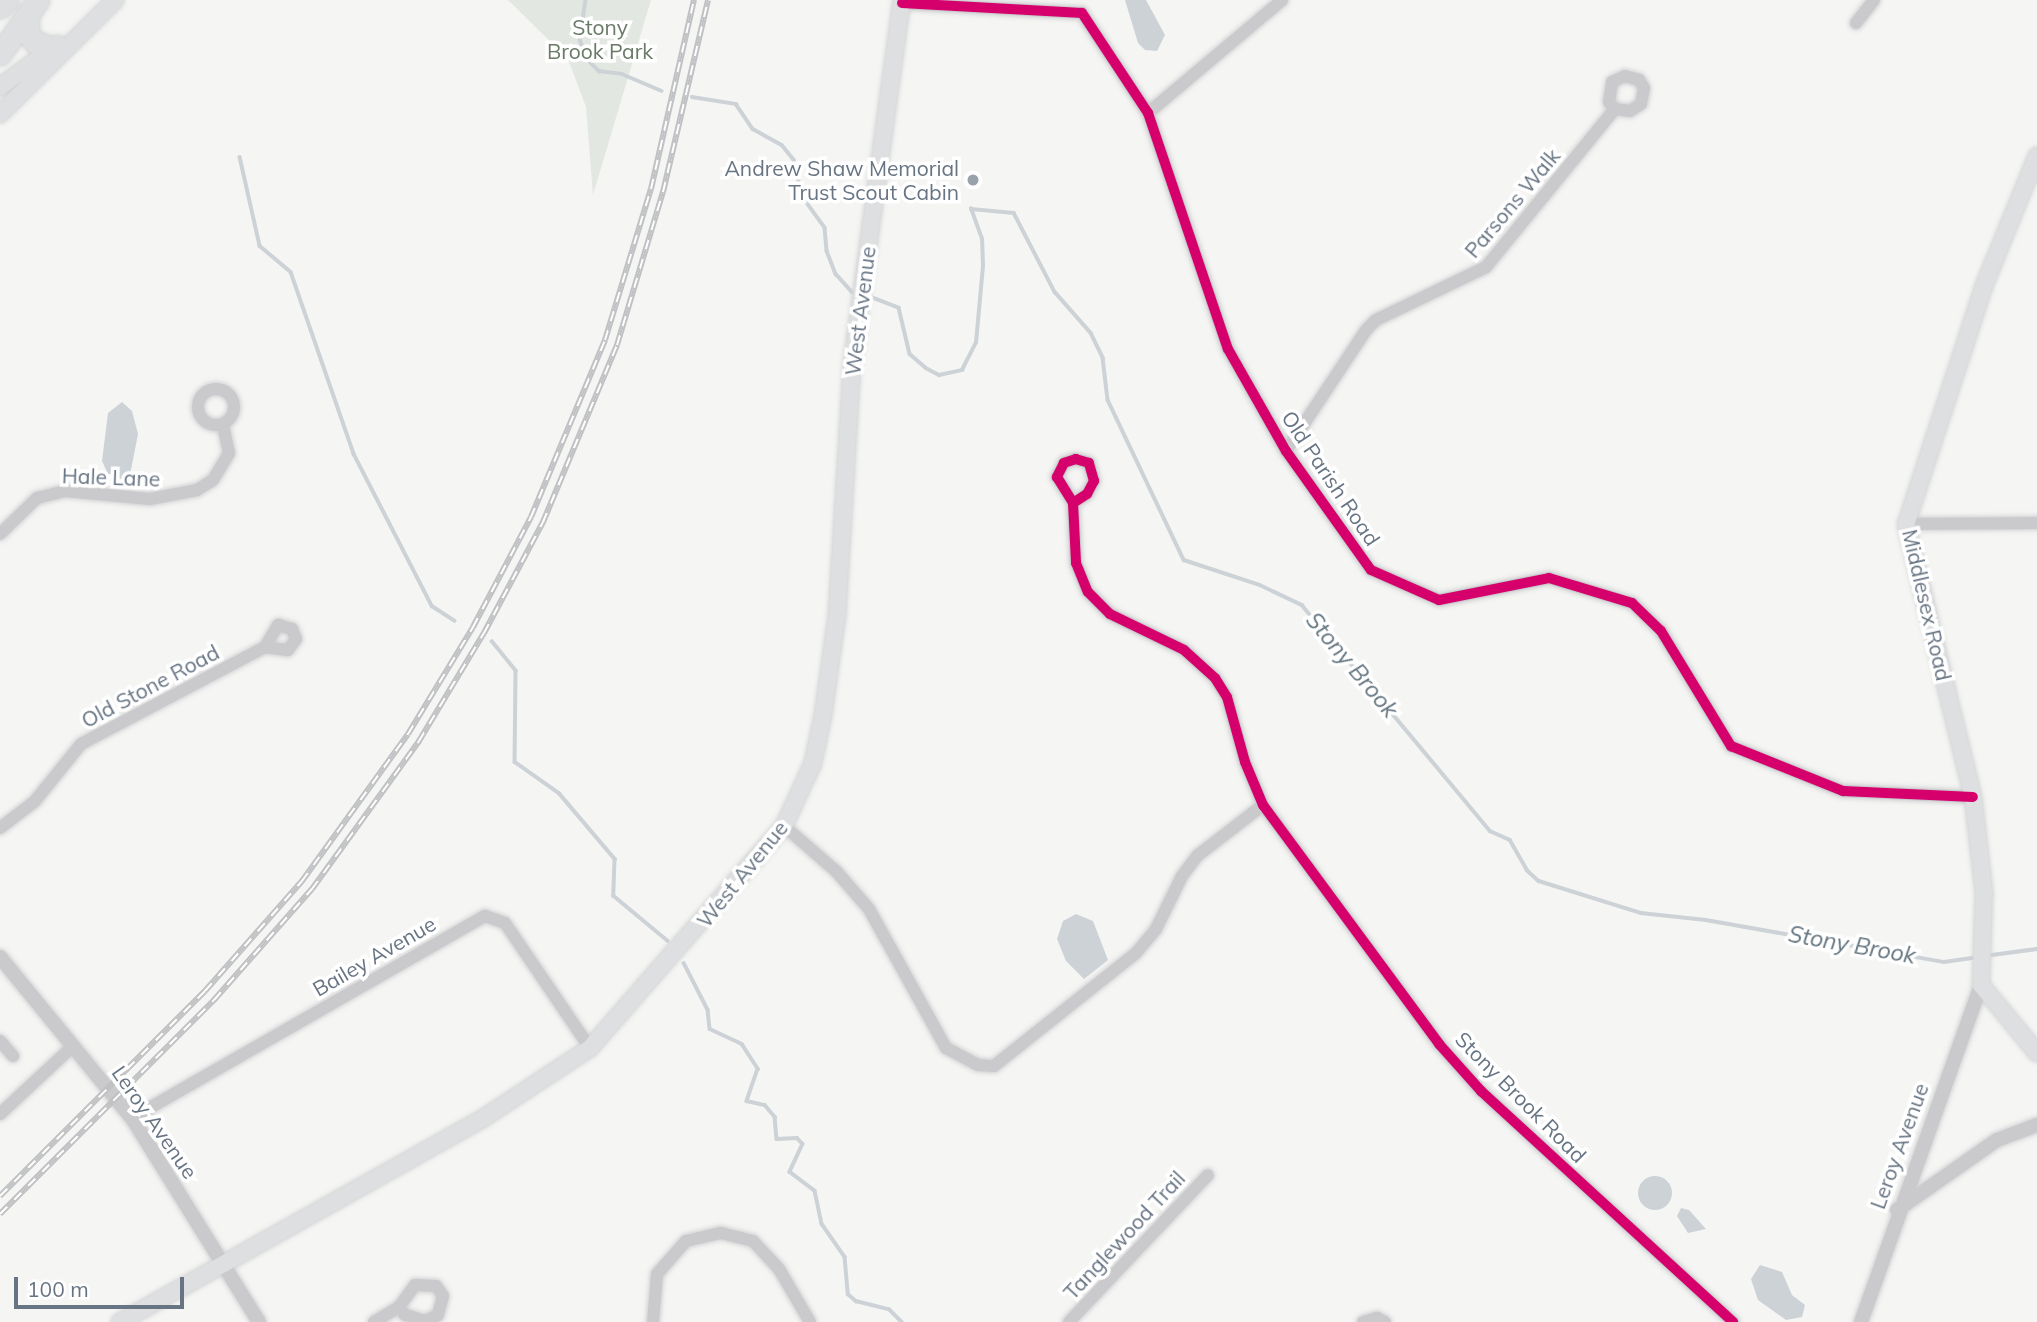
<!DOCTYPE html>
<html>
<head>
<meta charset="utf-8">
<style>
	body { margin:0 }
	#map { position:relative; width:2037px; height:1322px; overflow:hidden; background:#f5f5f4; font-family:Mulish,sans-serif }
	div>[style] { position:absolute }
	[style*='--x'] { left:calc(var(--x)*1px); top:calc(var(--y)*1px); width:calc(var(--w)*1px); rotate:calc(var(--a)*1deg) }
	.green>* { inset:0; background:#e3e7e2 }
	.water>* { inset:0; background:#ccd2d6 }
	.round { border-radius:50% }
	.stream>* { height:3.5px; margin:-1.75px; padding:0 1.75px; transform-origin:1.75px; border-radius:1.75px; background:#ccd2d6 }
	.roads { filter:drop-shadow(0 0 2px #d2d3d4) drop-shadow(0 0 2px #d2d3d4) }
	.minor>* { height:12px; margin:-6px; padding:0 6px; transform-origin:6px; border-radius:6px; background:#cacacc }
	.minor>.ring { margin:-6px; padding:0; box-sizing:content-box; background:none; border:12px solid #cacacc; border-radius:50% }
	.tertiary>* { height:14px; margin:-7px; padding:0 7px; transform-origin:7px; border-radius:7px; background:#cacacc }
	.secondary>* { height:16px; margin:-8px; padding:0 8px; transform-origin:8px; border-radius:8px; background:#dedfe0 }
	.motorway>* { height:21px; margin:-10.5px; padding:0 10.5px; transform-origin:10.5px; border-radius:10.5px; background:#dedfe0 }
	.rail>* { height:6px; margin-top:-3px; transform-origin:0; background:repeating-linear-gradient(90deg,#fff 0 10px,#c0c1c2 0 20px); box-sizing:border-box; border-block:2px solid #c0c1c2 }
	.cycleway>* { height:10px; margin:-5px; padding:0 5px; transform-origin:5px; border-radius:5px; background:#d6006c }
	.dots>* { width:19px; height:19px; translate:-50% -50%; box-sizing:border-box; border:4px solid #fff; border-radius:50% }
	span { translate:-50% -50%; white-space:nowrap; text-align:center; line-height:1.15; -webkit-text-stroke:7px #fff; paint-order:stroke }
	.park-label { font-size:21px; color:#687a66 }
	.poi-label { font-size:21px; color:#677483 }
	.right { translate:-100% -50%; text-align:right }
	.street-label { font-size:21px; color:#677483 }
	.water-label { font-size:23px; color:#63757f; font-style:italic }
	.scale { position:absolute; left:14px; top:1277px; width:170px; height:32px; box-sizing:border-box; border:4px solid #677483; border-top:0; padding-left:9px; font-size:21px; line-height:24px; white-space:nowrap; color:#677483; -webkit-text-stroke:5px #fff; paint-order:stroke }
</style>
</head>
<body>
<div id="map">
	<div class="green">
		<div style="clip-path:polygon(508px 0,651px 0,593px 195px,586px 107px,568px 59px)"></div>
	</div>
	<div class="water">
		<div style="clip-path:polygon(1125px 0,1146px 0,1165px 35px,1157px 51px,1145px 50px,1138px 43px)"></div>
		<div style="clip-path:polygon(122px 402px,132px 411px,138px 434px,130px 475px,124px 480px,108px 474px,102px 461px,108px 413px)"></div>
		<div style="clip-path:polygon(1076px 914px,1093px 921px,1108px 960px,1084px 979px,1066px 961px,1057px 939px,1063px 921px)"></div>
		<div class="round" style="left:1638px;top:1176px;width:34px;height:34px"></div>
		<div style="clip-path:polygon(1681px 1208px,1689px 1210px,1706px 1229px,1688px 1233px,1677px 1216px)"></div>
		<div style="clip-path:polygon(1760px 1265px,1782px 1272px,1792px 1295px,1805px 1305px,1802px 1317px,1786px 1320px,1758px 1300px,1751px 1279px)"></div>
	</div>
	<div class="stream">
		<div style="--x:586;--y:0;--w:40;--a:98.5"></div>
		<div style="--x:580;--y:40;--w:22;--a:68"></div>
		<div style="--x:588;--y:60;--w:16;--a:45"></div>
		<div style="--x:599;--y:71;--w:23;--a:7"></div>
		<div style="--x:622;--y:74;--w:43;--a:23"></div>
		<div style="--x:692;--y:97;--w:45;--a:9"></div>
		<div style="--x:736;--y:104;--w:30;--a:56"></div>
		<div style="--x:753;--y:129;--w:33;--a:29"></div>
		<div style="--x:782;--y:145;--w:19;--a:51"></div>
		<div style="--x:794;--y:160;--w:37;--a:77"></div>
		<div style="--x:802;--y:196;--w:39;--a:54"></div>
		<div style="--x:825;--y:228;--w:23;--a:85"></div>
		<div style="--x:827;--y:251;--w:25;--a:69"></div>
		<div style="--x:836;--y:274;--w:24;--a:48"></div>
		<div style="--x:240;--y:157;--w:91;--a:77.3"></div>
		<div style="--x:260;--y:246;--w:40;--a:40"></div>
		<div style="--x:291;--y:272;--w:193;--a:70.9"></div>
		<div style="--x:354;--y:454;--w:171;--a:62.8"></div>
		<div style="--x:432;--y:606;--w:27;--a:33"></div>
		<div style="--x:871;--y:297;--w:30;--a:21"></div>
		<div style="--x:899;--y:308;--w:47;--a:76.6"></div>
		<div style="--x:910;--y:354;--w:21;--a:41"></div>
		<div style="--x:926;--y:368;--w:15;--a:28"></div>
		<div style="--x:939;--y:375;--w:24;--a:-12"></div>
		<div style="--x:962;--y:370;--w:30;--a:-63"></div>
		<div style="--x:976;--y:343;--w:77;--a:-84.8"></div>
		<div style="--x:983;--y:266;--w:27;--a:-92"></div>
		<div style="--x:982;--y:239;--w:32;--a:-110"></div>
		<div style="--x:971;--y:209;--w:43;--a:5.3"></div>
		<div style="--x:1014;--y:213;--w:89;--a:62.6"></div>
		<div style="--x:1055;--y:292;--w:55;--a:48.7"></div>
		<div style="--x:1091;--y:333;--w:28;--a:64"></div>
		<div style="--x:1103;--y:358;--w:42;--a:83.2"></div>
		<div style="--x:1108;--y:400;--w:177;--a:64.6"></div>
		<div style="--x:1184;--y:560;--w:80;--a:18.2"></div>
		<div style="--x:1260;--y:585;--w:47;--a:25.5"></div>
		<div style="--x:1302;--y:605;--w:294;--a:50.2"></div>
		<div style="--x:1490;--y:831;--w:22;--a:24"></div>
		<div style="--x:1510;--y:840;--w:34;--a:60"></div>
		<div style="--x:1527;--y:870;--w:16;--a:43"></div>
		<div style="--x:1539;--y:881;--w:107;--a:17.4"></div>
		<div style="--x:1641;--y:913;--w:65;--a:6.1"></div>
		<div style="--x:1706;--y:920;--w:242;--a:10"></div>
		<div style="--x:1944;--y:962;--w:28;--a:-8"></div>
		<div style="--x:492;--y:641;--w:38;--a:51"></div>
		<div style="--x:516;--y:671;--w:91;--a:90.6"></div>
		<div style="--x:515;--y:762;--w:54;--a:35.2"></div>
		<div style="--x:559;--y:793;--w:87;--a:49.7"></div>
		<div style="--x:615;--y:859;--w:37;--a:92"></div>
		<div style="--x:614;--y:896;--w:70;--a:39.8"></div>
		<div style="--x:1992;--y:955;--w:45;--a:-7.6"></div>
		<div style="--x:684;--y:963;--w:53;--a:62.9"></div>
		<div style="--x:708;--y:1010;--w:19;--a:84"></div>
		<div style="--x:710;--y:1029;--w:35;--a:25"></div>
		<div style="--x:742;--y:1044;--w:30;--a:57"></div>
		<div style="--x:758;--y:1069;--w:34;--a:109"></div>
		<div style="--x:747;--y:1101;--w:18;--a:13"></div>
		<div style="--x:765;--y:1105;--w:16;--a:50"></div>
		<div style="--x:775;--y:1117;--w:22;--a:85"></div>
		<div style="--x:777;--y:1139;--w:20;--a:-3"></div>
		<div style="--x:797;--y:1138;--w:8;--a:45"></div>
		<div style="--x:803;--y:1144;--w:31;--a:115"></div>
		<div style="--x:790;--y:1172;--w:31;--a:37"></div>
		<div style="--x:815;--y:1191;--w:34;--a:78"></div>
		<div style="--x:822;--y:1224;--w:40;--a:55.1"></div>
		<div style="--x:845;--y:1257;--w:37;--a:85"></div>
		<div style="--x:848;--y:1294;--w:11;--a:41"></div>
		<div style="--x:856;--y:1301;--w:34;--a:14"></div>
		<div style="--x:889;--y:1309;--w:18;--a:45"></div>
	</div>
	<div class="roads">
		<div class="minor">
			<div style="--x:902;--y:3;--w:180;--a:3.2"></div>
			<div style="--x:1082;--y:13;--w:120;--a:56.6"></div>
			<div style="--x:1148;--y:113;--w:249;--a:71.3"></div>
			<div style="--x:1228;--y:349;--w:117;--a:60.4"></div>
			<div style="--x:1286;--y:451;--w:146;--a:54.5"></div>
			<div style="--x:1371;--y:570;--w:74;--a:23.8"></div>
			<div style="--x:1439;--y:600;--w:112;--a:-11.3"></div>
			<div style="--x:1549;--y:578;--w:87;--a:16.8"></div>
			<div style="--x:1632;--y:603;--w:40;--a:44"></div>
			<div style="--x:1661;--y:631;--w:135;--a:58.7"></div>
			<div style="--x:1731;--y:746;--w:121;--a:21.9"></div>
			<div style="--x:1843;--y:791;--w:130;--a:2.6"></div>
			<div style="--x:1856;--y:23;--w:29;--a:-52"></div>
			<div style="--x:1148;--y:113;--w:175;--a:-40.1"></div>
			<div class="ring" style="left:198px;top:389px;width:24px;height:24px"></div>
			<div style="--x:1286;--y:451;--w:145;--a:-56.5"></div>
			<div style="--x:1366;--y:330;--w:14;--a:-45"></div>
			<div style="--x:1376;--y:320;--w:122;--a:-25.7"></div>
			<div style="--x:1486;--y:267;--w:204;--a:-50.8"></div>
			<div style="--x:1615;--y:109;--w:9;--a:-131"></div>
			<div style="--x:1609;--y:102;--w:20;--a:-81"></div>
			<div style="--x:1612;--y:82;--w:14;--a:-25"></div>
			<div style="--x:1625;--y:76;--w:15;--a:16"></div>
			<div style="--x:1639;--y:80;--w:9;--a:58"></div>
			<div style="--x:1644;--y:88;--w:16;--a:101"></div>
			<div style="--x:1641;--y:104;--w:13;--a:148"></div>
			<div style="--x:1630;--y:111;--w:15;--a:-172"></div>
			<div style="--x:1073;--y:503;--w:17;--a:-33"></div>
			<div style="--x:1087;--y:494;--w:15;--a:-62"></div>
			<div style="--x:1094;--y:481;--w:19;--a:-106"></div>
			<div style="--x:1089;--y:463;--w:14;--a:-163"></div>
			<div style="--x:1076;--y:459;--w:13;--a:162"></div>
			<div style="--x:1064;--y:463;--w:16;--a:117"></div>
			<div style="--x:1057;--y:477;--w:31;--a:58"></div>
			<div style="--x:1073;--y:503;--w:60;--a:87.1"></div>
			<div style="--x:1076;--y:563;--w:31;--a:68"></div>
			<div style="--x:1088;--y:592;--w:31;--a:45"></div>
			<div style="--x:1110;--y:614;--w:82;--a:25.9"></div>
			<div style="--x:1184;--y:650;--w:42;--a:42.1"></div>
			<div style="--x:1215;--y:678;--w:22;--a:58"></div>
			<div style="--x:1227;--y:697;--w:67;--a:74.5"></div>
			<div style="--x:1245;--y:762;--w:47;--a:67.3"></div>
			<div style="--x:1263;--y:805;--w:297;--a:53.6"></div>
			<div style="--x:1439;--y:1044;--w:63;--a:48.2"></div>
			<div style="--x:1481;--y:1091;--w:342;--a:42.5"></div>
			<div style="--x:1906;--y:524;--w:131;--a:-0.4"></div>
			<div style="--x:0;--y:534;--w:52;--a:-44.2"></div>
			<div style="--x:37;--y:498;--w:29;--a:-14"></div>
			<div style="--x:65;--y:491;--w:85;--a:5.4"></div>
			<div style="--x:150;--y:499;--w:48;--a:-10.8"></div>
			<div style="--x:197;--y:490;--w:19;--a:-32"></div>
			<div style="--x:213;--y:480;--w:31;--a:-59"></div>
			<div style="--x:229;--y:453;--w:29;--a:-102"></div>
			<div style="--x:784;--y:826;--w:69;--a:40.9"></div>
			<div style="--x:836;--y:871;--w:50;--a:49"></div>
			<div style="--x:869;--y:909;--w:159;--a:61"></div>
			<div style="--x:946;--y:1048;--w:36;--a:28"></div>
			<div style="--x:978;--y:1065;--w:16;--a:4"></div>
			<div style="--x:994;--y:1066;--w:181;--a:-38.5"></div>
			<div style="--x:1136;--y:953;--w:31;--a:-50"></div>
			<div style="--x:1156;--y:929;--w:59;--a:-63.9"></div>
			<div style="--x:1182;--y:876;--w:25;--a:-53"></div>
			<div style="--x:1197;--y:856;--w:83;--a:-37.7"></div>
			<div style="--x:0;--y:828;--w:44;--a:-37.6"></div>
			<div style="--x:35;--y:801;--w:73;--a:-51.1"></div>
			<div style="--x:81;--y:744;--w:208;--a:-27.8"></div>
			<div style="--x:265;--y:647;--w:26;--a:-59"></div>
			<div style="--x:278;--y:625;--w:15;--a:16"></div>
			<div style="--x:292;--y:629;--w:11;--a:68"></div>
			<div style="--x:296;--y:639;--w:14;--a:126"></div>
			<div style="--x:288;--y:650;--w:23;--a:-173"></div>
			<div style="--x:0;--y:1041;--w:20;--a:49"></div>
			<div style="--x:0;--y:1114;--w:100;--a:-43"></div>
			<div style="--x:132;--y:1118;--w:407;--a:-29.8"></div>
			<div style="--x:485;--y:916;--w:21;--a:19"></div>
			<div style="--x:505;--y:923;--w:151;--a:55.8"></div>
			<div style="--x:374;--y:1322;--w:29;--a:-31"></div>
			<div style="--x:399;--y:1307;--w:27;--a:-54"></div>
			<div style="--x:415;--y:1285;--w:21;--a:3"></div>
			<div style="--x:436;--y:1286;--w:12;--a:55"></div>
			<div style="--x:443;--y:1296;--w:20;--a:105"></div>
			<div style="--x:438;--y:1315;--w:14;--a:155"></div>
			<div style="--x:425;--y:1321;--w:21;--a:-163"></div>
			<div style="--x:405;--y:1315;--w:10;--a:-127"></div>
			<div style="--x:653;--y:1322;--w:48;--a:-85.2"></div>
			<div style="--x:657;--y:1274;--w:44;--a:-48.7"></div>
			<div style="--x:686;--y:1241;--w:36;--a:-13"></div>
			<div style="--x:721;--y:1233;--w:33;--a:14"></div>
			<div style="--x:753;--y:1241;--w:38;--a:47"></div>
			<div style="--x:779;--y:1269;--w:61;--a:59.7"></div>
			<div style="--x:1069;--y:1322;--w:202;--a:-46.6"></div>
			<div style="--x:1363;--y:1322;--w:15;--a:-16"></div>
			<div style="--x:1377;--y:1318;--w:9;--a:27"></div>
		</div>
		<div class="tertiary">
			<div style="--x:0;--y:957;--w:208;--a:50.7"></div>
			<div style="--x:132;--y:1118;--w:240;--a:58.1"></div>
			<div style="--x:1897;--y:1210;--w:122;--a:-35"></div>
			<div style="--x:1997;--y:1140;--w:43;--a:-20.6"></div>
			<div style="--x:1861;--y:1322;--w:358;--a:-70.4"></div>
		</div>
		<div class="secondary">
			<div style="--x:0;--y:87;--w:72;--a:-36.6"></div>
			<div style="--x:0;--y:114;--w:162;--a:-44.7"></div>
			<div style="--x:2037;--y:156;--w:140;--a:112.2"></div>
			<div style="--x:1984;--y:286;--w:250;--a:108.1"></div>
			<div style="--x:1906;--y:524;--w:281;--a:76.2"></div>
			<div style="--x:1973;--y:797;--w:96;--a:83.4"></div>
			<div style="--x:1984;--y:892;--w:93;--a:91.8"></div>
			<div style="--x:1981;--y:985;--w:88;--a:50.5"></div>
			<div style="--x:120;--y:1322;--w:419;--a:-29.3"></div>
			<div style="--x:485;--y:1117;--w:126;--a:-33.3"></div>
			<div style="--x:590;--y:1048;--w:295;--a:-48.9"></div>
			<div style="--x:784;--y:826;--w:69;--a:-65.3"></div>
			<div style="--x:813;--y:763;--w:49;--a:-78.2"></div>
			<div style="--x:823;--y:715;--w:100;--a:-82"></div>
			<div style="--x:837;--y:616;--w:252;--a:-86.6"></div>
			<div style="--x:852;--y:364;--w:367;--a:-82.2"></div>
		</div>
		<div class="motorway">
			<div style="--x:0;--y:7;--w:10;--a:-45"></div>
			<div style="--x:32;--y:8;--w:12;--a:114"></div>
			<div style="--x:27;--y:19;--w:16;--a:83"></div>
			<div style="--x:29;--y:35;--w:11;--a:49"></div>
			<div style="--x:36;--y:43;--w:18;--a:16"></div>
			<div style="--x:0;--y:54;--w:66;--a:-54.9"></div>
		</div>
	</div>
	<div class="rail">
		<div style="--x:0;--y:1196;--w:290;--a:-45"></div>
		<div style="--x:205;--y:991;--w:147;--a:-48.6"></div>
		<div style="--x:302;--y:881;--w:181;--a:-54.2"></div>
		<div style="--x:408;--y:734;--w:125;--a:-58.7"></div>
		<div style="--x:473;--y:627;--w:124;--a:-62.2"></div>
		<div style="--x:531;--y:517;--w:192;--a:-67.3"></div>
		<div style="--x:605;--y:340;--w:158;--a:-73.1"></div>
		<div style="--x:651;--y:189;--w:194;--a:-77.2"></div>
		<div style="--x:0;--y:1214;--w:303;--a:-45"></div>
		<div style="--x:214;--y:1000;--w:148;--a:-48.6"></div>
		<div style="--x:312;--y:889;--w:183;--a:-54.1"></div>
		<div style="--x:419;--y:741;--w:126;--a:-59"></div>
		<div style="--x:484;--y:633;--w:126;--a:-62"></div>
		<div style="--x:543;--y:522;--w:192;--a:-67.3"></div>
		<div style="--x:617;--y:345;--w:160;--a:-73.3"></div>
		<div style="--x:663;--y:192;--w:197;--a:-76.8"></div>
	</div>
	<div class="cycleway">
		<div style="--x:902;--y:3;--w:180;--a:3.2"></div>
		<div style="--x:1082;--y:13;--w:120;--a:56.6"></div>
		<div style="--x:1148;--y:113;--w:249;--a:71.3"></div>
		<div style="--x:1228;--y:349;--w:117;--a:60.4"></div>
		<div style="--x:1286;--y:451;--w:146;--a:54.5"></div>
		<div style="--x:1371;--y:570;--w:74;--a:23.8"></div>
		<div style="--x:1439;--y:600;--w:112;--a:-11.3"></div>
		<div style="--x:1549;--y:578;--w:87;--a:16.8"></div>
		<div style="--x:1632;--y:603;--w:40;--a:44"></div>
		<div style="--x:1661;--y:631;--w:135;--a:58.7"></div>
		<div style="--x:1731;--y:746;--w:121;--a:21.9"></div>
		<div style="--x:1843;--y:791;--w:130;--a:2.6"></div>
		<div style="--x:1073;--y:503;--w:17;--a:-33"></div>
		<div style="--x:1087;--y:494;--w:15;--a:-62"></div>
		<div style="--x:1094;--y:481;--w:19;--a:-106"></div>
		<div style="--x:1089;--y:463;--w:14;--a:-163"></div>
		<div style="--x:1076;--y:459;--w:13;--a:162"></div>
		<div style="--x:1064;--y:463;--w:16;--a:117"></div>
		<div style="--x:1057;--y:477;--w:31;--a:58"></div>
		<div style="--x:1073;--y:503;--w:60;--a:87.1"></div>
		<div style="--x:1076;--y:563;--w:31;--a:68"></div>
		<div style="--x:1088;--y:592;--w:31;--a:45"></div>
		<div style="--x:1110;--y:614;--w:82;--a:25.9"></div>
		<div style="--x:1184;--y:650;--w:42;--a:42.1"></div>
		<div style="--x:1215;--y:678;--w:22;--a:58"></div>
		<div style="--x:1227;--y:697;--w:67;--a:74.5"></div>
		<div style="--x:1245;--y:762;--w:47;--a:67.3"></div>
		<div style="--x:1263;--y:805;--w:297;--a:53.6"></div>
		<div style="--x:1439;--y:1044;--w:63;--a:48.2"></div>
		<div style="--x:1481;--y:1091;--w:342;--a:42.5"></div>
	</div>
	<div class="dots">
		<div style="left:973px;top:180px;background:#99a1ab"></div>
	</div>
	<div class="park-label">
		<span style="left:600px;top:39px">Stony<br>Brook Park</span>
	</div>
	<div class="poi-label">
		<span class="right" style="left:959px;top:180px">Andrew Shaw Memorial<br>Trust Scout Cabin</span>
	</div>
	<div class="street-label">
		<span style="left:1512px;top:203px;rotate:-50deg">Parsons Walk</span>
		<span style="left:860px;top:311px;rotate:-83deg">West Avenue</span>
		<span style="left:111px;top:477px;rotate:2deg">Hale Lane</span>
		<span style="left:1331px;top:478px;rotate:56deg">Old Parish Road</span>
		<span style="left:1927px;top:605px;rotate:77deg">Middlesex Road</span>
		<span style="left:150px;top:686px;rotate:-28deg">Old Stone Road</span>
		<span style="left:742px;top:874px;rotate:-51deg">West Avenue</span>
		<span style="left:374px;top:956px;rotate:-30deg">Bailey Avenue</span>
		<span style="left:1521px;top:1097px;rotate:45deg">Stony Brook Road</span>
		<span style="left:155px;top:1122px;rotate:55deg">Leroy Avenue</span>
		<span style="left:1899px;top:1146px;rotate:-70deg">Leroy Avenue</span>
		<span style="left:1124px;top:1235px;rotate:-47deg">Tanglewood Trail</span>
	</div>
	<div class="water-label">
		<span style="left:1352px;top:665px;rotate:50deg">Stony Brook</span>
		<span style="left:1852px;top:945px;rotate:10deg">Stony Brook</span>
	</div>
	<div class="scale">100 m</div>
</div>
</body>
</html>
